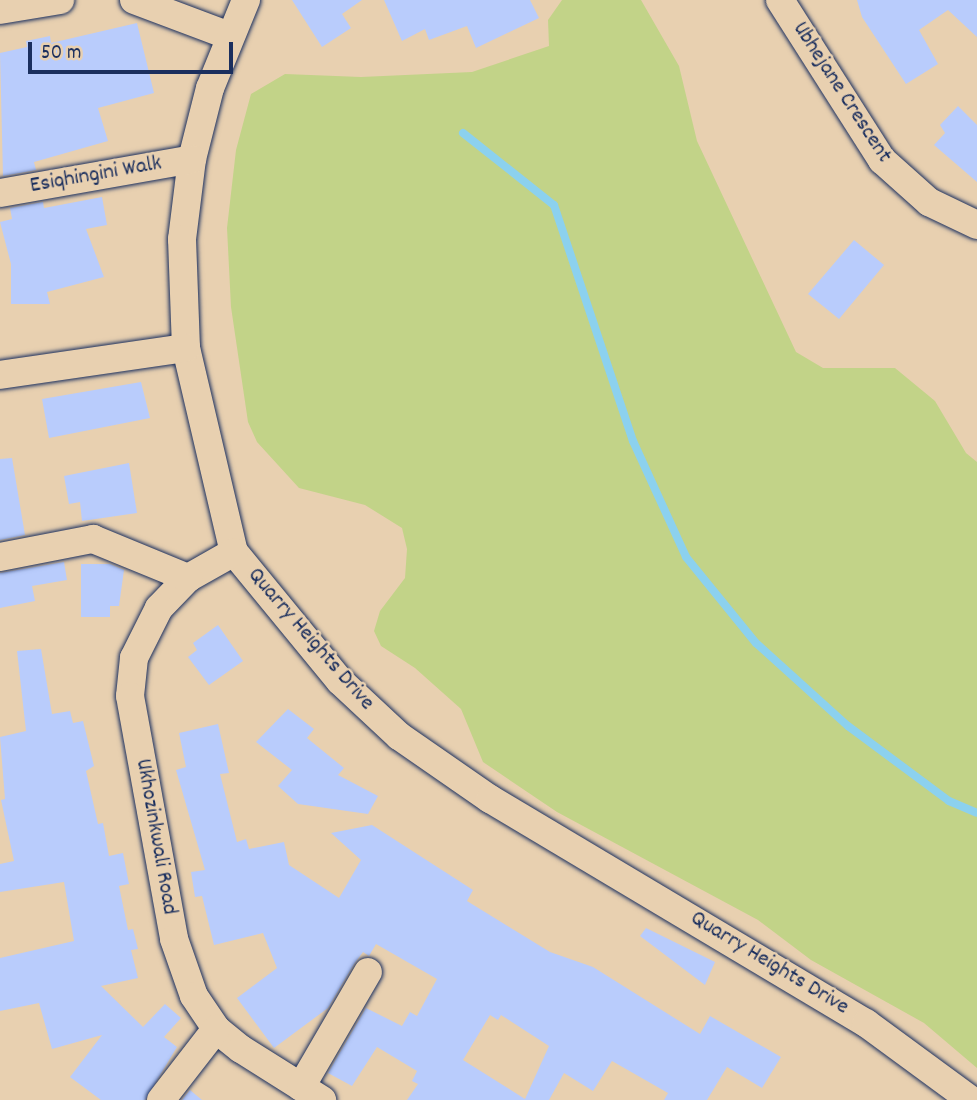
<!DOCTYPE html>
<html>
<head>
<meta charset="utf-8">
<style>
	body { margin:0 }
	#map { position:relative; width:977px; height:1100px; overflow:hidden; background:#e8d0b0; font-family:Dekko,sans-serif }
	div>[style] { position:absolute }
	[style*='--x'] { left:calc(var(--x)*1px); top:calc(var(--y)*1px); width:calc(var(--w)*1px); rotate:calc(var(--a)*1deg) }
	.green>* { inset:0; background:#c2d388 }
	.stream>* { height:8px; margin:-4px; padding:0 4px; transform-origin:4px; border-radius:4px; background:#8cd1ee }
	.building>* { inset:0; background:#b9ccfc }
	.roads { filter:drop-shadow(0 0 2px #1b2f5e) drop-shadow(0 0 2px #1b2f5e) }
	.minor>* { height:28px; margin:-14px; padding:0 14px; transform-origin:14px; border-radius:14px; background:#e8d0b0 }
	span { translate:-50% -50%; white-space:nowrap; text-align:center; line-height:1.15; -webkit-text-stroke:5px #e8d0b0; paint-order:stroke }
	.street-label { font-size:23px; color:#1b2f5e }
	.scale { position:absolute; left:28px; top:42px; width:205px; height:32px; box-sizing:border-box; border:4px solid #1b2f5e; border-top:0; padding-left:9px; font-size:21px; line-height:24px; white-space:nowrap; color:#1b2f5e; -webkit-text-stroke:5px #e8d0b0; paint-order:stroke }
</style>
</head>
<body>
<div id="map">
	<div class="green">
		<div style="clip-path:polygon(562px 0,641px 0,679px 66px,697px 141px,796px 352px,823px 368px,895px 368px,935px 401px,966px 453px,977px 462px,977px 1068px,924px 1023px,811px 960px,758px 920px,557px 812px,483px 762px,461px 709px,415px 668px,381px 646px,374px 631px,380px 611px,405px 578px,407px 549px,402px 528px,365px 505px,299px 488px,257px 442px,248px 422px,231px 307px,227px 228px,236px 150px,251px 94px,285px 74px,361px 77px,472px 72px,549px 46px,548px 20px)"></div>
	</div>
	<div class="stream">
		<div style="--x:463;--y:133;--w:116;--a:38.4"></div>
		<div style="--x:554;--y:205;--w:249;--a:71.5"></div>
		<div style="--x:633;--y:441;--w:128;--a:65.4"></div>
		<div style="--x:686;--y:557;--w:111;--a:50.9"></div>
		<div style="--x:756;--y:643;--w:124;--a:42.1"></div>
		<div style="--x:848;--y:726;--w:126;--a:36.6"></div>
		<div style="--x:949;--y:801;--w:30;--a:23"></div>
	</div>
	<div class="building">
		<div style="clip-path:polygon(292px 0,362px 0,342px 14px,351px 28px,322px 47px)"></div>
		<div style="clip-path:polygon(384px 0,530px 0,539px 18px,476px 48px,467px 26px,429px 40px,425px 29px,402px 41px)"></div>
		<div style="clip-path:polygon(857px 0,977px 0,977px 37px,948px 10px,919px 30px,938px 64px,906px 84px,862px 17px)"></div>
		<div style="clip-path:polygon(137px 23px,154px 93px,98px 108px,108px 141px,34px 162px,36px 170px,3px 176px,0 53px,27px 47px,26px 41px,50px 36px,51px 43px)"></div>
		<div style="clip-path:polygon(958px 106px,977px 125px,977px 182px,934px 145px,945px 133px,940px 125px)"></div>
		<div style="clip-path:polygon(102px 197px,107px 225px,86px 229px,104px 277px,47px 292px,50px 304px,11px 304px,11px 264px,0 222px,12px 219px,10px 208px,43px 202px,44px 208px)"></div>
		<div style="clip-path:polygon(854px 240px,884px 265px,839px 319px,808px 294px)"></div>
		<div style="clip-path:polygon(141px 382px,150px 418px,49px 438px,42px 399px)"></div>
		<div style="clip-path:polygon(12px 458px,25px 535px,0 540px,0 459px)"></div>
		<div style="clip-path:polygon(129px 463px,137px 513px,82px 521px,80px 502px,69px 504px,64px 476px)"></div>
		<div style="clip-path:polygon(64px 562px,67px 580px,32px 586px,35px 601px,0 608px,0 573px)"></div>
		<div style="clip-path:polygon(81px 564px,110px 564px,124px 570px,119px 606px,110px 606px,110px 617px,81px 617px)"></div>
		<div style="clip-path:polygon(218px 625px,243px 661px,209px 685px,188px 657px,197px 650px,193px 643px)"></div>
		<div style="clip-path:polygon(41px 649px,52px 714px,70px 711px,73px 723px,83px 721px,94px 766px,86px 771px,98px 824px,103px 823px,109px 856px,123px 853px,129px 884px,119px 886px,128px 930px,133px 929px,138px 949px,131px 950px,138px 978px,101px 986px,143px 1027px,165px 1004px,181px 1018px,164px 1037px,177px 1047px,145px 1100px,101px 1100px,70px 1077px,102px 1035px,52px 1049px,39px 1003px,0 1011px,0 958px,74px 941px,64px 882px,0 892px,0 864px,14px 861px,1px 800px,5px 799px,0 737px,26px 731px,17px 651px)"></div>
		<div style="clip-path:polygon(288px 709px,314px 729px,307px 738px,344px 768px,338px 775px,378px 796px,368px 814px,298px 804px,278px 786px,292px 770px,256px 742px)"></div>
		<div style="clip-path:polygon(evenodd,218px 724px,229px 773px,220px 774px,237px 842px,246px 839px,249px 849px,284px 842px,289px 865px,339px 898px,361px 860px,331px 833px,372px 825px,473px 890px,467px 901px,550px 952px,593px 967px,700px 1034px,710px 1016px,781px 1057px,762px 1088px,727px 1067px,707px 1100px,664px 1100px,668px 1093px,612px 1061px,593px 1091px,564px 1073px,549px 1100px,407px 1100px,418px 1084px,412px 1081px,417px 1071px,377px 1047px,352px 1086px,328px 1073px,366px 1008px,402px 1026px,410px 1012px,417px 1016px,437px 979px,376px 944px,369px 956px,363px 952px,354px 964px,328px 1008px,274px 1048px,237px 998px,277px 968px,263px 933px,214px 945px,202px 896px,195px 897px,191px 872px,205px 870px,176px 770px,186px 767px,179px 733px,218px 724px,490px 1015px,498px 1020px,501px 1015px,549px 1046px,525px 1099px,463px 1060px,490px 1015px)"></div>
		<div style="clip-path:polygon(646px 928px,715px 962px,705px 985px,640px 936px)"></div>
		<div style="clip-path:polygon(190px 1090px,202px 1100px,182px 1100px)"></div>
	</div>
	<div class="roads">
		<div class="minor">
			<div style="--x:134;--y:0;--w:103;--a:20.6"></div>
			<div style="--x:246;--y:0;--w:95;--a:112.2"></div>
			<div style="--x:210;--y:88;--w:73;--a:104.2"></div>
			<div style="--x:192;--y:159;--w:81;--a:97.1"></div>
			<div style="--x:182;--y:239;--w:109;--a:87.9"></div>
			<div style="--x:186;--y:348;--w:210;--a:76.8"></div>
			<div style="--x:234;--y:552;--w:167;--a:50.6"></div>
			<div style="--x:340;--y:681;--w:81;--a:43"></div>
			<div style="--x:399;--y:736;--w:111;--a:34.7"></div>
			<div style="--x:490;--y:799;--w:438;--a:30.8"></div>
			<div style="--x:866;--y:1023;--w:130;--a:36.3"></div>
			<div style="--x:780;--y:0;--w:190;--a:57.5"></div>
			<div style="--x:882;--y:160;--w:63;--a:41.8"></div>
			<div style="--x:929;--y:202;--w:53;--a:25.6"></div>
			<div style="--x:0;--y:10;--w:61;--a:-9.5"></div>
			<div style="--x:0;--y:193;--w:195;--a:-10"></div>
			<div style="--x:0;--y:375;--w:188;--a:-8.3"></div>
			<div style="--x:234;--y:552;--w:53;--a:150.5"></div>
			<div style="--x:188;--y:578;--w:42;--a:134"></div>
			<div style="--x:159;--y:608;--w:56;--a:116.6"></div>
			<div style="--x:134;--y:658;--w:38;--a:96"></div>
			<div style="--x:130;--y:696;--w:247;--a:79.7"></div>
			<div style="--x:174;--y:939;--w:60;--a:70.7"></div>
			<div style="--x:194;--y:996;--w:40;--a:56"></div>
			<div style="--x:216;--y:1029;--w:32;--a:39"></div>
			<div style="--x:241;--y:1049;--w:96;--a:32.2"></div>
			<div style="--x:0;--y:557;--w:95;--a:-11"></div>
			<div style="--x:93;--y:539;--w:103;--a:22.3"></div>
			<div style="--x:301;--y:1087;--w:133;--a:-59.8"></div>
			<div style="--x:161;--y:1100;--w:90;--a:-52.2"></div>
		</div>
	</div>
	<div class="street-label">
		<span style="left:841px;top:93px;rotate:57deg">Ubhejane Crescent</span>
		<span style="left:96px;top:176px;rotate:-10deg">Esiqhingini Walk</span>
		<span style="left:310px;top:640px;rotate:49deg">Quarry Heights Drive</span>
		<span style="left:155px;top:837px;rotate:80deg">Ukhozinkwali Road</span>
		<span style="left:769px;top:964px;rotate:31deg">Quarry Heights Drive</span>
	</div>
	<div class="scale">50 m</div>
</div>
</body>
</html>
